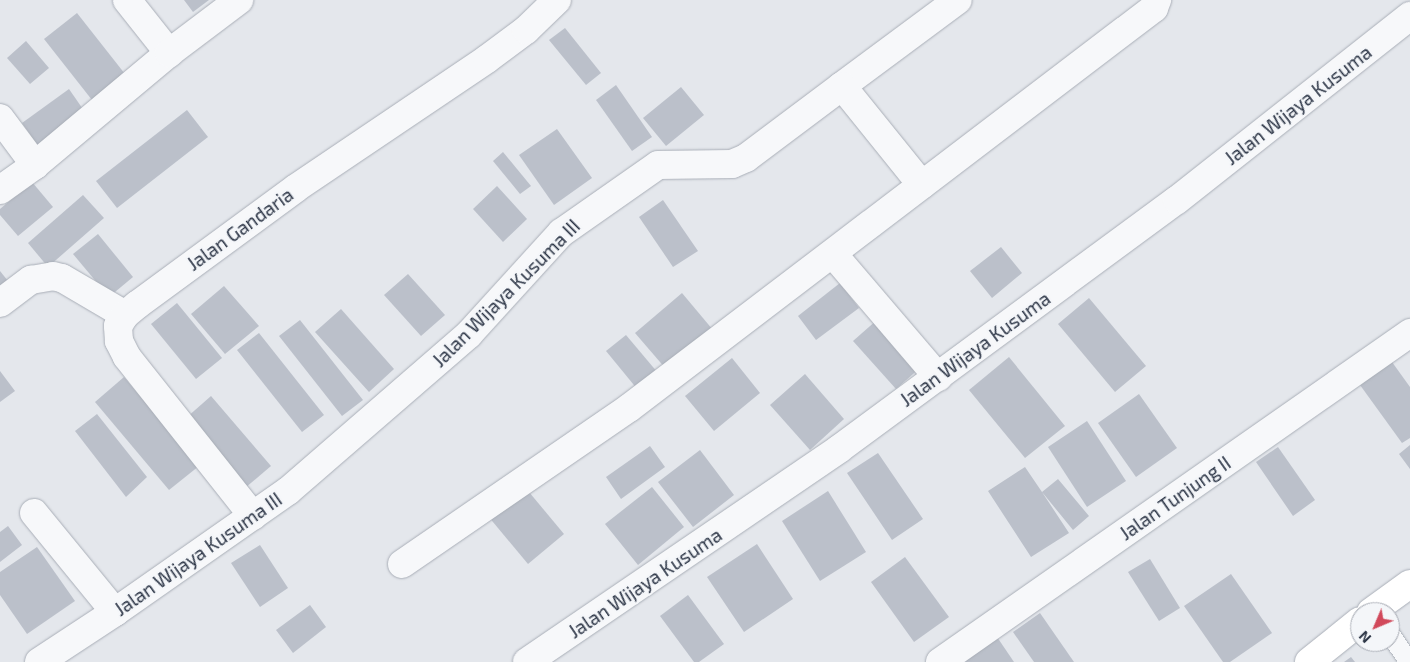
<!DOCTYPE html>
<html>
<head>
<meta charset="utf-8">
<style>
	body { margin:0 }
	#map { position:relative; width:1410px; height:662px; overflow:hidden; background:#e4e7ec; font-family:"Exo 2",sans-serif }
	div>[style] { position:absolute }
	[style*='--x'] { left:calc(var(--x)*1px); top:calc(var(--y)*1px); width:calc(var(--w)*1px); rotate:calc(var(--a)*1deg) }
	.building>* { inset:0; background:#bbc0ca }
	.roads { filter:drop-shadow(0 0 1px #a9aeb7) drop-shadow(0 0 1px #a9aeb7) }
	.lane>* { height:19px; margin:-9.5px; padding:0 9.5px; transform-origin:9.5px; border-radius:9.5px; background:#f7f8fa }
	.street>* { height:28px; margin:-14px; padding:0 14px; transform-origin:14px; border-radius:14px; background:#f7f8fa }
	.secondary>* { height:28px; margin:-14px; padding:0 14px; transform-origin:14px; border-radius:14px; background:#fff }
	span { translate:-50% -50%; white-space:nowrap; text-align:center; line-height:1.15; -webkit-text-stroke:4px #f4f6f9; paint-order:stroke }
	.street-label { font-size:19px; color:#2b3445 }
	.north { position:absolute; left:1350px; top:602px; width:50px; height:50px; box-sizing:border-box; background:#f4f6f9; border:1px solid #a4a8b1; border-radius:50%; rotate:225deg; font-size:14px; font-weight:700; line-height:20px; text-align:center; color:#2b3445 }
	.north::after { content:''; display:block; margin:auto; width:18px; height:22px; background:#d1495b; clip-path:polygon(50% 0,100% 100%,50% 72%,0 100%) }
</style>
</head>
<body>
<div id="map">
	<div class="building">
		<div style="clip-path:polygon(184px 0,209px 0,193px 12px)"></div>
		<div style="clip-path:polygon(77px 13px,125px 74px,92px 100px,44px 39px)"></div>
		<div style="clip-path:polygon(565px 28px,601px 73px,586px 85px,549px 40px)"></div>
		<div style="clip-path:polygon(26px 41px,49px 68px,30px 84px,7px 58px)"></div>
		<div style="clip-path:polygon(616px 85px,652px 137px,632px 151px,596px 100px)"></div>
		<div style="clip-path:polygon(681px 87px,704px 115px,666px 146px,643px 118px)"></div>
		<div style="clip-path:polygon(69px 89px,87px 115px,40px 149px,22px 123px)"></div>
		<div style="clip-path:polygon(187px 110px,208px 137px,117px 208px,96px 181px)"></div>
		<div style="clip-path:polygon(557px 129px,592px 178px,554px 205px,519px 155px)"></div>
		<div style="clip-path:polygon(503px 152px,531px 186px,520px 194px,493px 161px)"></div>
		<div style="clip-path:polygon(32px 182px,53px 207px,18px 236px,0 215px,0 209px)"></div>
		<div style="clip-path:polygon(497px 186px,527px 219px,503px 242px,473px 209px)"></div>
		<div style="clip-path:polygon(83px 195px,104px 218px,48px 267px,28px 243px)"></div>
		<div style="clip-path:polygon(663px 200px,698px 251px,673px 267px,639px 217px)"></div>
		<div style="clip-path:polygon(98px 234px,133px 277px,109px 297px,73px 254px)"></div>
		<div style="clip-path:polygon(1001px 247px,1022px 273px,992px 298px,970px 271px)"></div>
		<div style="clip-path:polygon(0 271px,8px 281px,0 287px)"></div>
		<div style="clip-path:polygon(408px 274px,445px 315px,421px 336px,384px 295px)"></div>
		<div style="clip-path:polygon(840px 283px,859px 308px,816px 340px,798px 316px)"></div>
		<div style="clip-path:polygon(224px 286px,259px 326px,225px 354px,191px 314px)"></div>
		<div style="clip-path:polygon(682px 293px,713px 330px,666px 369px,635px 333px)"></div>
		<div style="clip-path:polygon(1089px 298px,1146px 366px,1115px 392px,1058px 324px)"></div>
		<div style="clip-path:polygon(177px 303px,222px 358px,196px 379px,151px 324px)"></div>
		<div style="clip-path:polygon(341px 309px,394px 369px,369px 392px,315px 332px)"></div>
		<div style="clip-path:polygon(878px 319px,921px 367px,896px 389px,853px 341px)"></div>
		<div style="clip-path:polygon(300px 320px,363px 400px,342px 416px,279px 336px)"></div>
		<div style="clip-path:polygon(259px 333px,324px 415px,302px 432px,237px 350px)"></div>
		<div style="clip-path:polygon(626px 335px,658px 373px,638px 390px,606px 351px)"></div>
		<div style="clip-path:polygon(1009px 357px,1065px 426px,1025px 458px,969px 390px)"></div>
		<div style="clip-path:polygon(732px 358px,760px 393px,714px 431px,685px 396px)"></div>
		<div style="clip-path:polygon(1392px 362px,1410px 387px,1410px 438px,1402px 443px,1360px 385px)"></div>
		<div style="clip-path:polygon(0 371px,15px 391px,0 402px)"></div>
		<div style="clip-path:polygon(805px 374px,844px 419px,810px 450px,770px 405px)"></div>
		<div style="clip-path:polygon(124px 377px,199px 466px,169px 490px,95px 402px)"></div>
		<div style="clip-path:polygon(1139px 394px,1177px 448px,1136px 477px,1098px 423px)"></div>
		<div style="clip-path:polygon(211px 396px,271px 466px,245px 488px,186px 418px)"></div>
		<div style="clip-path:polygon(97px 414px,147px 477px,126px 497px,75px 431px)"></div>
		<div style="clip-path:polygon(1087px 421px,1126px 481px,1087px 507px,1048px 447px)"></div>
		<div style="clip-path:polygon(1410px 445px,1410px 469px,1399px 454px)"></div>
		<div style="clip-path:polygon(650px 446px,665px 467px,621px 499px,606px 477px)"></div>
		<div style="clip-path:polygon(1278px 447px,1315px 500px,1293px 516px,1256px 462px)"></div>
		<div style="clip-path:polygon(700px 450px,734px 495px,693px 527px,658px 482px)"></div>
		<div style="clip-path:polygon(878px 453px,923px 519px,892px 540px,847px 473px)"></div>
		<div style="clip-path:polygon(1025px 467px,1042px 492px,1058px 479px,1089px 516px,1073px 530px,1042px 492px,1069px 533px,1031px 557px,988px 491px)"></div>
		<div style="clip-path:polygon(524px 486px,564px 534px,528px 564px,488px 516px)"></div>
		<div style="clip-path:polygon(652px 487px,684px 527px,638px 565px,605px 524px)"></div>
		<div style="clip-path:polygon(828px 491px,866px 552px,820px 581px,782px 521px)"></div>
		<div style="clip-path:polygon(8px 526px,22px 545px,0 562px,0 532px)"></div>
		<div style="clip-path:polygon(757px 544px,793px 599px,744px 632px,707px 577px)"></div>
		<div style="clip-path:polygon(260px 545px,288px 588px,260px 607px,231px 563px)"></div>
		<div style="clip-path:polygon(37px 547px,75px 601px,27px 634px,0 595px,0 572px)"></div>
		<div style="clip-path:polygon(905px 557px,949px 617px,914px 642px,871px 582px)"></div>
		<div style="clip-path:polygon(1150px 559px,1180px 608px,1159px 621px,1128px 572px)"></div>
		<div style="clip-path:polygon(1231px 574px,1272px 633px,1230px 662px,1223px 662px,1184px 606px)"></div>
		<div style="clip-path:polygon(688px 595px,724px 644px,699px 662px,694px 662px,660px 616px)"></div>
		<div style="clip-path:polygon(310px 605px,326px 627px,293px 653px,276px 630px)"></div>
		<div style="clip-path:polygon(1040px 613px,1074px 662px,1034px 662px,1013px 632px)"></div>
		<div style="clip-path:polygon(995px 634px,1014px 662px,955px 662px)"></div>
		<div style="clip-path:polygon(1351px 657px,1355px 662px,1344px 662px)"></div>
	</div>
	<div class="roads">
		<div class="lane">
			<div style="--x:1390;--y:634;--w:34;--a:56"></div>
		</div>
		<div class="street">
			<div style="--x:127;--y:0;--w:68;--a:51.6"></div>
			<div style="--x:842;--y:86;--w:144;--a:-36.6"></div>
			<div style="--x:0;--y:118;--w:59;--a:53.3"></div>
			<div style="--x:0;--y:190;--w:43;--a:-35.5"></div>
			<div style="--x:35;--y:165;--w:175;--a:-39.9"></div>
			<div style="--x:169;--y:53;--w:88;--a:-37.1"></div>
			<div style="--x:833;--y:254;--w:162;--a:49.5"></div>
			<div style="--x:0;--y:303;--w:39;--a:-37"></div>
			<div style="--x:31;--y:280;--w:22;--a:-10"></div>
			<div style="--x:53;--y:276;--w:9;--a:13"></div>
			<div style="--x:62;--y:278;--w:73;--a:30.4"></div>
			<div style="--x:34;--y:513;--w:128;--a:50.7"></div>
			<div style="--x:253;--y:516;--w:203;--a:-128.4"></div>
			<div style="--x:127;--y:357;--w:18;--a:-117"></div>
			<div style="--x:119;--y:341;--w:15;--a:-94"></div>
			<div style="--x:118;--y:326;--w:13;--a:-58"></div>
			<div style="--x:125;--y:315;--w:16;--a:-40"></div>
			<div style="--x:137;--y:305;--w:197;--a:-36.3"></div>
			<div style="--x:296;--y:188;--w:230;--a:-34"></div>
			<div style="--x:487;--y:59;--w:49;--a:-36.6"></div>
			<div style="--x:526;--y:30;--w:43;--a:-44.1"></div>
			<div style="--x:402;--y:564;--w:275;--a:-34.5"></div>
			<div style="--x:629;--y:408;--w:660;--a:-37.3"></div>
			<div style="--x:1154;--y:8;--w:9;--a:-69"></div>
			<div style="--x:39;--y:662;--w:91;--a:-33.3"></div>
			<div style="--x:115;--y:612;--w:211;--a:-35"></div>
			<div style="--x:288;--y:491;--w:240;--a:-40.9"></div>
			<div style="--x:469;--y:334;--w:137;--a:-47.7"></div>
			<div style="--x:561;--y:233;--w:118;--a:-35"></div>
			<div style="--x:658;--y:165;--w:74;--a:-0.8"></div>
			<div style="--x:732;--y:164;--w:15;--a:-23"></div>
			<div style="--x:746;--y:158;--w:120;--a:-36.9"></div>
			<div style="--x:842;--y:86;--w:127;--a:51.1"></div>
			<div style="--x:527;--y:662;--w:378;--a:-34.3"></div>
			<div style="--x:839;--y:449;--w:420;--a:-36.4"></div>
			<div style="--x:1177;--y:200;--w:297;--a:-38.3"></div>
			<div style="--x:940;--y:662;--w:574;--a:-34.99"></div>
		</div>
		<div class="secondary">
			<div style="--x:1371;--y:612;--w:48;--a:-35.7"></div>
			<div style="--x:1309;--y:662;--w:65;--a:-38.8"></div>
		</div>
	</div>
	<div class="street-label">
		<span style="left:1298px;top:105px;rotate:-38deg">Jalan Wijaya Kusuma</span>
		<span style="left:240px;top:229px;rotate:-36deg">Jalan Gandaria</span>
		<span style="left:506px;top:293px;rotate:-45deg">Jalan Wijaya Kusuma III</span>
		<span style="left:975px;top:349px;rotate:-36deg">Jalan Wijaya Kusuma</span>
		<span style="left:1175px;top:498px;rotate:-35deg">Jalan Tunjung II</span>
		<span style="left:198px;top:554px;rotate:-35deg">Jalan Wijaya Kusuma III</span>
		<span style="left:645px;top:583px;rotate:-34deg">Jalan Wijaya Kusuma</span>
	</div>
	<div class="north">N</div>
</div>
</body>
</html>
